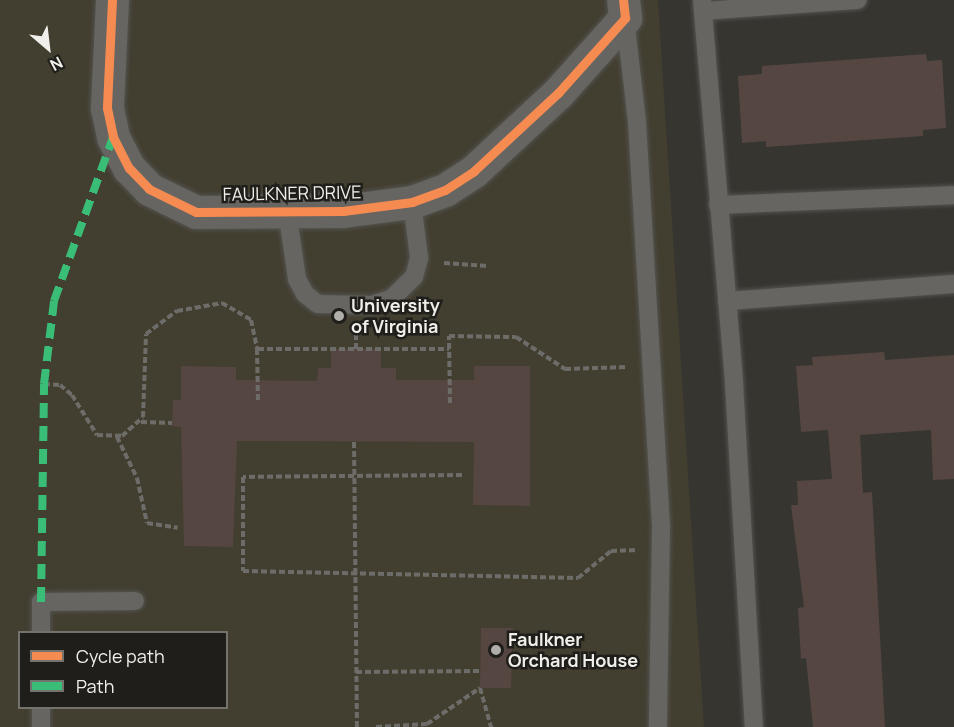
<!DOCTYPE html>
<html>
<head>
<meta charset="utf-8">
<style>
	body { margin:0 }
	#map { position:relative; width:954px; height:727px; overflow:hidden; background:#363530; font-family:Manrope,sans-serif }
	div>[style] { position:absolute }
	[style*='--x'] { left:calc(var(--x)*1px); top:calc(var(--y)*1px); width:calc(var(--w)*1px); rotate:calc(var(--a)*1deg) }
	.built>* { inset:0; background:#423e30 }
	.building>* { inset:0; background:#554642 }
	.path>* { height:4px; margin-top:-2px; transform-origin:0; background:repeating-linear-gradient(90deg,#6d6c69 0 6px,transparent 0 9px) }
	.roads { filter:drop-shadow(0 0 2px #54534f) drop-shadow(0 0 2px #54534f) }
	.lane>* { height:18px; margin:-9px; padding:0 9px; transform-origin:9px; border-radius:9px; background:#666561 }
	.street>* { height:33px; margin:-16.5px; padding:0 16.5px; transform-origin:16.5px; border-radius:16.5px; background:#666561 }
	.quiet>* { height:8px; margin-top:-4px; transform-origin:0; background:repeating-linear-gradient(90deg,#3abd76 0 15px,transparent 0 23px) }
	.cycleway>* { height:9px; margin:-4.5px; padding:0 4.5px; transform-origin:4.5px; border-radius:4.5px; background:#f68b52 }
	.dots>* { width:16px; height:16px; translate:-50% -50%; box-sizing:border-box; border:3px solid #1f1e1a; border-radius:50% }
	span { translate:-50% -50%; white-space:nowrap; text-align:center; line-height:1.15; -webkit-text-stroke:5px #1f1e1a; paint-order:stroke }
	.street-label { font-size:18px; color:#f1efe9 }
	.poi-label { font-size:18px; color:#f1efe9; font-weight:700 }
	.left { translate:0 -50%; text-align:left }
	.legend { position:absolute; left:18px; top:631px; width:210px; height:78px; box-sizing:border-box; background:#1f1e1a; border:2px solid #73726d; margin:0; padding:8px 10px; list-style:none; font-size:18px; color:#f1efe9 }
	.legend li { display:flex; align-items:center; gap:12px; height:30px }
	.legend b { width:30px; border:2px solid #73726d }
	.north { position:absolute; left:18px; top:18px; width:60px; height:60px; -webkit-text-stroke:4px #1f1e1a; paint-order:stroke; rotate:152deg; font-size:16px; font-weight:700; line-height:24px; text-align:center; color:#f1efe9 }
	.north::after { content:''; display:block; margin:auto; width:21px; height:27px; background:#f1efe9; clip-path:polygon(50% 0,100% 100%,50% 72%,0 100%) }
</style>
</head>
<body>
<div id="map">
	<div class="built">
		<div style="clip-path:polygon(evenodd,0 0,658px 0,704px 727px,0 727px,0 0,20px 632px,226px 632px,226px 708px,20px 708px,20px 632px)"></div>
	</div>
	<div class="building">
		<div style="clip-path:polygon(926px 54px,927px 61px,942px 60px,946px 128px,923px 130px,923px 136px,766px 147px,766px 141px,742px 143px,738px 76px,762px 74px,762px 66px)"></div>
		<div style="clip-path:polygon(331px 349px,381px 349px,381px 368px,396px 368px,396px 380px,474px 380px,474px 366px,530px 366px,530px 506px,473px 505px,474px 442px,237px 441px,233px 547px,184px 546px,181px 427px,172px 426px,173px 400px,181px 400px,181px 366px,236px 367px,236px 380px,317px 381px,318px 368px,331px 368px)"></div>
		<div style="clip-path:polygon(884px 352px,885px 360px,954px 355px,954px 479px,933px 480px,931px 430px,860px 435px,863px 493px,872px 492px,885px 727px,813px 727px,806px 658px,801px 659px,798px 608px,804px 607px,791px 505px,798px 505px,797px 481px,832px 479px,828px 430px,801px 432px,796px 366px,813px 365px,812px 357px)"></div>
		<div style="clip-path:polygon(481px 628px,513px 628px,511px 688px,480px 688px)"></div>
	</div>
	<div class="path">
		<div style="--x:444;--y:263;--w:44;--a:3.9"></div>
		<div style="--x:258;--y:349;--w:191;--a:0"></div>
		<div style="--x:356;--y:349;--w:20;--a:-90"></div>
		<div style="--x:44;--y:384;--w:16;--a:4"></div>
		<div style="--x:60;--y:385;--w:16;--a:40"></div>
		<div style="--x:72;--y:395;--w:47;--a:58"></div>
		<div style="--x:97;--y:435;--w:25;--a:2"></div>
		<div style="--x:122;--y:436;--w:28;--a:-42"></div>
		<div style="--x:143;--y:417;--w:83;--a:-87.9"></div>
		<div style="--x:146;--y:334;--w:39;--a:-37"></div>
		<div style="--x:177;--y:311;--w:46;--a:-10.1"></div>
		<div style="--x:222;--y:303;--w:34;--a:30"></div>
		<div style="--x:251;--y:320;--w:30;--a:78"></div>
		<div style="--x:257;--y:349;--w:52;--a:88.9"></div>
		<div style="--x:450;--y:403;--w:67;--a:-90.9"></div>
		<div style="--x:449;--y:336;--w:67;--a:0.9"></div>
		<div style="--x:516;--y:337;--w:59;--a:33.1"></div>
		<div style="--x:565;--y:369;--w:62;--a:-1.8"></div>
		<div style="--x:141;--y:422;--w:31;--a:2"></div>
		<div style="--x:117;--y:437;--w:46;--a:64"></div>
		<div style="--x:137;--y:478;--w:46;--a:77.5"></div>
		<div style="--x:147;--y:523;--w:31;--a:9"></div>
		<div style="--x:354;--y:442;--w:285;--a:89.4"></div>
		<div style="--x:462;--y:475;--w:219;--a:179.5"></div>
		<div style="--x:243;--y:477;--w:94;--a:90"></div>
		<div style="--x:243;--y:571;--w:335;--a:1.2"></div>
		<div style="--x:578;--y:578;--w:43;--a:-39.3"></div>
		<div style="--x:611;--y:551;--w:27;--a:-2"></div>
		<div style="--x:356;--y:672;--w:124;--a:-0.5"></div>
		<div style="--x:376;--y:727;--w:51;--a:-3.4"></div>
		<div style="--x:427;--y:724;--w:64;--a:-34.2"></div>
		<div style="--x:480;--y:688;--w:41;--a:74.2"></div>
	</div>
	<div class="roads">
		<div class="lane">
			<div style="--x:702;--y:0;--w:384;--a:85.2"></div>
			<div style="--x:734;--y:383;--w:345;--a:86.7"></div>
			<div style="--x:703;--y:11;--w:155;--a:-4.1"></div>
			<div style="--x:625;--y:18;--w:105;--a:83.4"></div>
			<div style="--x:637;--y:122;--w:407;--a:86.6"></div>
			<div style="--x:661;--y:528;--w:199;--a:90.9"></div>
			<div style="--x:718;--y:205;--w:236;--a:-2.4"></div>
			<div style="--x:287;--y:211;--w:69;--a:81.6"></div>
			<div style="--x:297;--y:279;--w:17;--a:62"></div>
			<div style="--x:305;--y:294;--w:16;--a:38"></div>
			<div style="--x:318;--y:304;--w:53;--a:1.1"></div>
			<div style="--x:371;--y:305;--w:21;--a:-17"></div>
			<div style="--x:391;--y:299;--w:32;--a:-44"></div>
			<div style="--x:414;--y:277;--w:20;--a:-75"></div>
			<div style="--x:419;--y:258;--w:56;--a:-97.1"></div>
			<div style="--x:727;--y:301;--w:228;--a:-4.3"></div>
			<div style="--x:41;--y:632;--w:30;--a:-90"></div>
			<div style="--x:41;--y:602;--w:94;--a:-0.6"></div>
			<div style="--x:41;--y:708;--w:19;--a:90"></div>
		</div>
		<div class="street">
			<div style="--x:112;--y:0;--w:108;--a:92.7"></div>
			<div style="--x:107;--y:108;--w:30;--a:78"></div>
			<div style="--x:113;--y:137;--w:35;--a:63"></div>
			<div style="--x:129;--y:168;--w:29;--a:46"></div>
			<div style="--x:149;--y:189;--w:52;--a:26.1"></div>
			<div style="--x:196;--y:212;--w:147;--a:-0.4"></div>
			<div style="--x:343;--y:211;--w:70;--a:-7.4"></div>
			<div style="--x:412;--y:202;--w:35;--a:-20"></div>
			<div style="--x:445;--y:190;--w:35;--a:-33"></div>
			<div style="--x:474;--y:171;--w:115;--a:-42.9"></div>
			<div style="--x:558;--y:93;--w:101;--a:-48.2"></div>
			<div style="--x:625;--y:18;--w:18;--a:-96"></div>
		</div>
	</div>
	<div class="quiet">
		<div style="--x:41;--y:602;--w:218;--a:-89.2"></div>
		<div style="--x:44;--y:384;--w:84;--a:-83.1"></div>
		<div style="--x:54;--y:301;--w:174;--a:-70.2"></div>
	</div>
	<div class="cycleway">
		<div style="--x:112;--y:0;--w:108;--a:92.7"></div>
		<div style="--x:107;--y:108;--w:30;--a:78"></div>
		<div style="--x:113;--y:137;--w:35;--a:63"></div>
		<div style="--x:129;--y:168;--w:29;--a:46"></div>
		<div style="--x:149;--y:189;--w:52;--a:26.1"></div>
		<div style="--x:196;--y:212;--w:147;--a:-0.4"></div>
		<div style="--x:343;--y:211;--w:70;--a:-7.4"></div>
		<div style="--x:412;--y:202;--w:35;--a:-20"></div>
		<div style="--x:445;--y:190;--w:35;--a:-33"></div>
		<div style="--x:474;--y:171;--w:115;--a:-42.9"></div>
		<div style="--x:558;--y:93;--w:101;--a:-48.2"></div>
		<div style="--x:625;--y:18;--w:18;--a:-96"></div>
	</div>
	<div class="dots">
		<div style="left:339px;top:316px;background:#b0aea8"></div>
		<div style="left:496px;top:650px;background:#b0aea8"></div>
	</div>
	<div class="street-label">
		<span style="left:292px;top:193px;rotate:-1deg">FAULKNER DRIVE</span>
	</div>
	<div class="poi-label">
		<span class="left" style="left:351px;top:316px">University<br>of Virginia</span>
		<span class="left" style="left:508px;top:650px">Faulkner<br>Orchard House</span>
	</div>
	<ul class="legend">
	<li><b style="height:8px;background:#f68b52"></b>Cycle path</li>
	<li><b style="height:8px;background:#3abd76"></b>Path</li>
	</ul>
	<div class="north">N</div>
</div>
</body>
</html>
